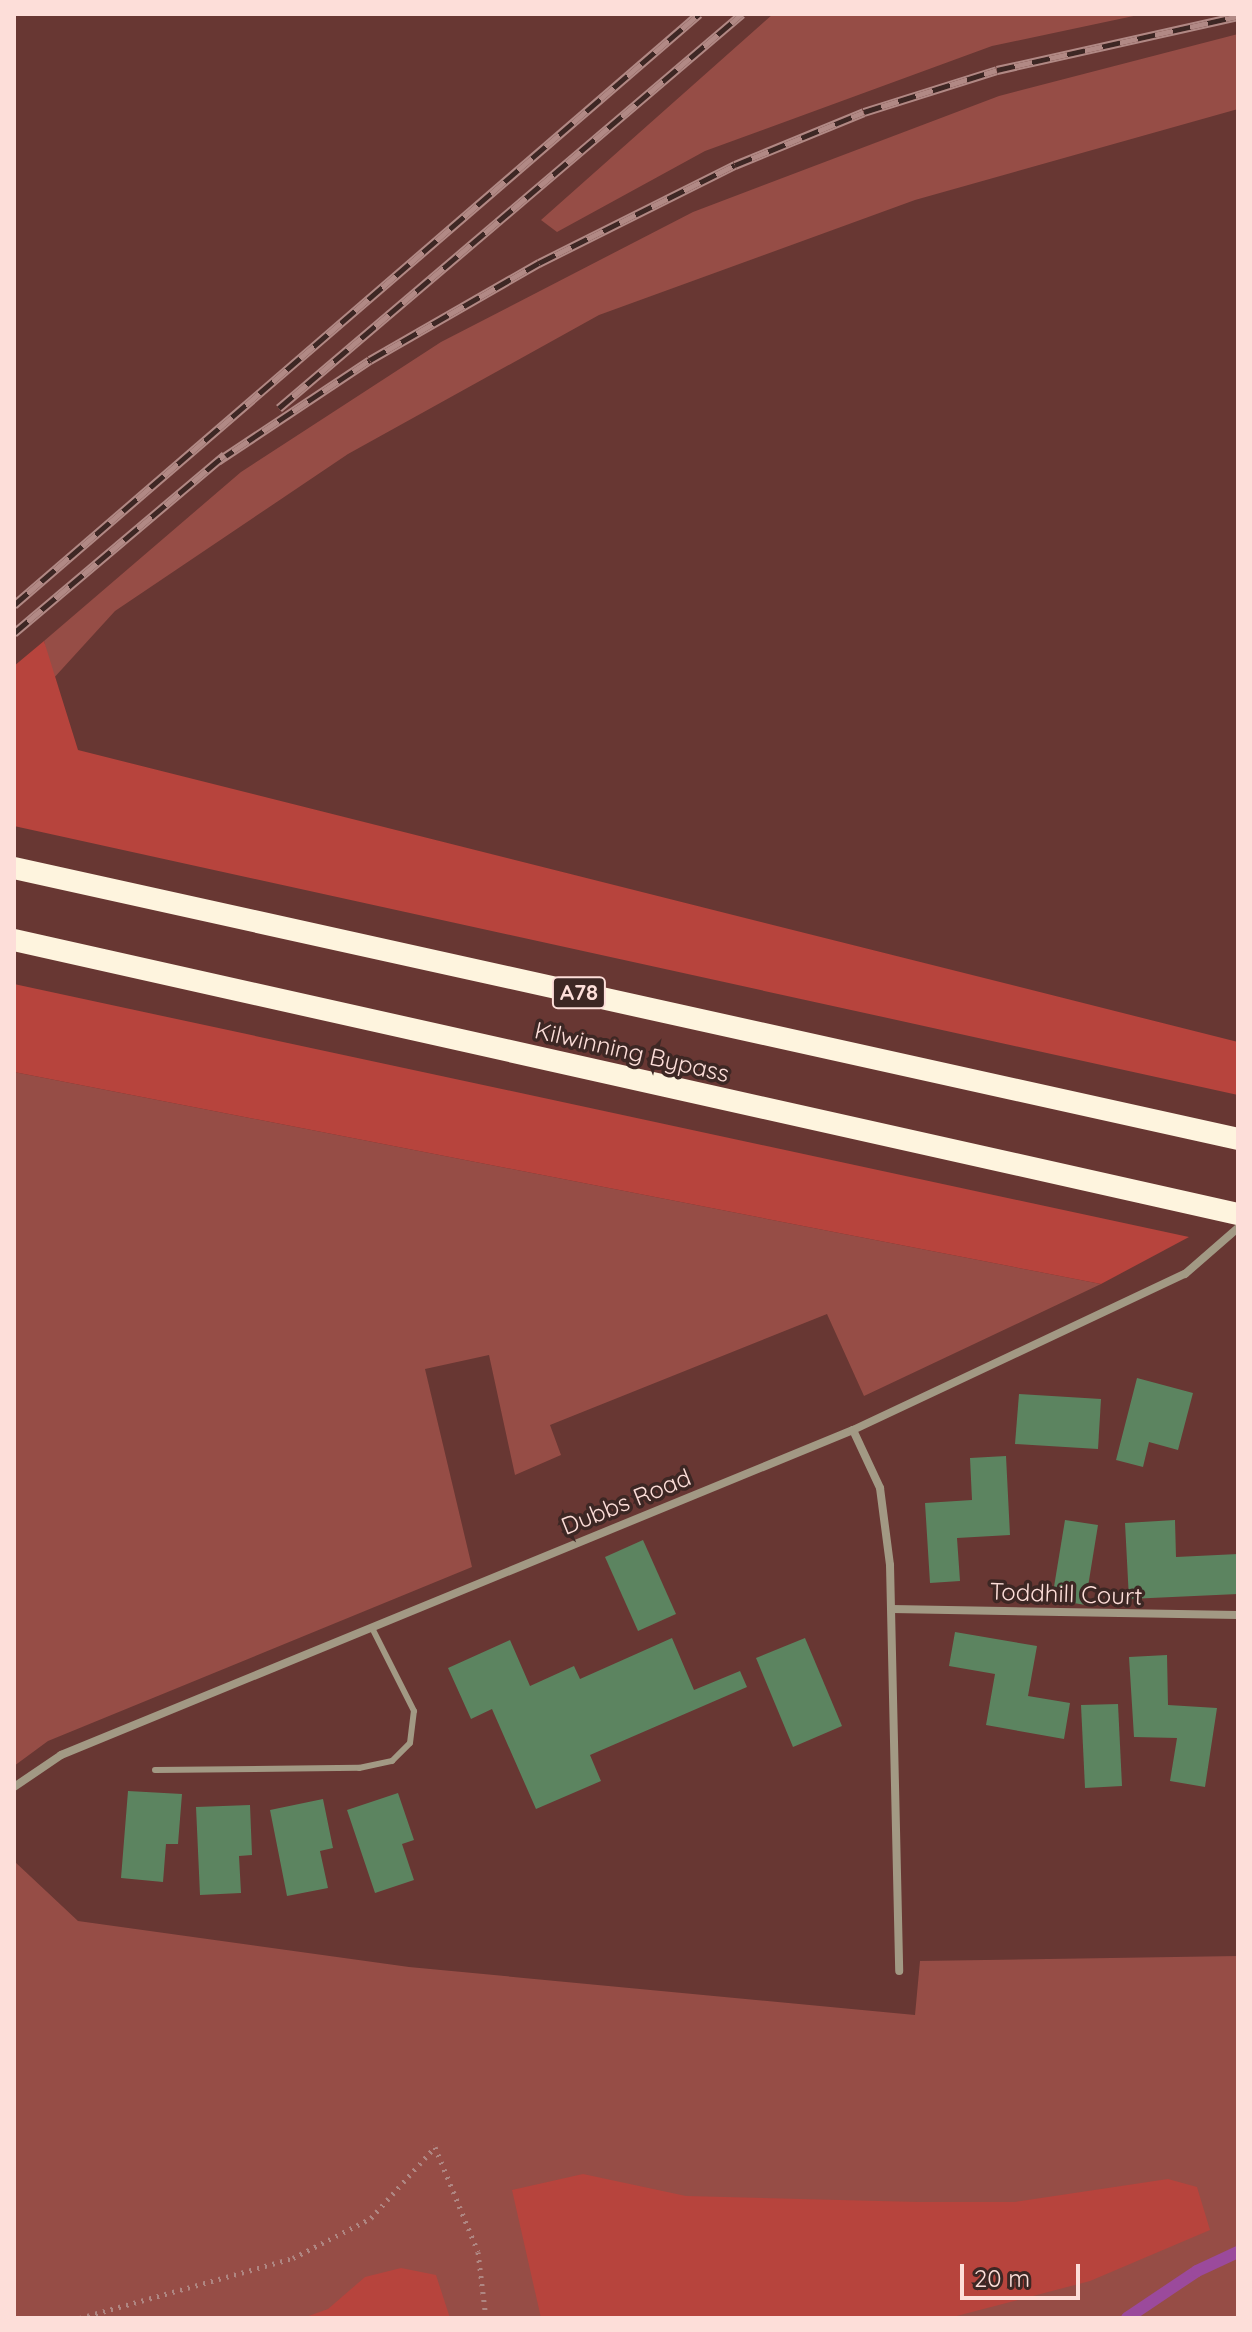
<!DOCTYPE html>
<html>
<head>
<meta charset="utf-8">
<style>
	body { margin:0 }
	#map { position:relative; width:1252px; height:2332px; overflow:hidden; background:#683733; font-family:Quicksand,sans-serif }
	div>[style] { position:absolute }
	[style*='--x'] { left:calc(var(--x)*1px); top:calc(var(--y)*1px); width:calc(var(--w)*1px); rotate:calc(var(--a)*1deg) }
	.green>* { inset:0; background:#964d46 }
	.forest>* { inset:0; background:#b7443d }
	.stream>* { height:12px; margin:-6px; padding:0 6px; transform-origin:6px; border-radius:6px; background:#9b4a9c }
	.building>* { inset:0; background:#5c8460 }
	.path>* { height:5px; margin-top:-2.5px; transform-origin:0; background:repeating-linear-gradient(90deg,#af8682 0 2px,transparent 0 8px) }
	.service>* { height:6px; margin:-3px; padding:0 3px; transform-origin:3px; border-radius:3px; background:#a29984 }
	.minor>* { height:8px; margin:-4px; padding:0 4px; transform-origin:4px; border-radius:4px; background:#a29984 }
	.trunk>* { height:22px; margin:-11px; padding:0 11px; transform-origin:11px; border-radius:11px; background:#fef4de }
	.rail>* { height:9px; margin-top:-4.5px; transform-origin:0; background:repeating-linear-gradient(90deg,#3d2724 0 18px,#b18985 0 36px); box-sizing:border-box; border-block:2px solid #b18985 }
	span { translate:-50% -50%; white-space:nowrap; text-align:center; line-height:1.15; -webkit-text-stroke:7px #3d2724; paint-order:stroke }
	.shield-label span { padding:2px 6px; background:#3d2724; border:2px solid; border-radius:6px; -webkit-text-stroke-width:0 }
	.shield-label { font-size:22px; color:#fdded9; font-weight:700 }
	.street-label { font-size:24px; color:#fdded9 }
	.frame { position:absolute; inset:0; border:16px solid #fdded9; pointer-events:none }
	.scale { position:absolute; left:960px; top:2264px; width:120px; height:36px; box-sizing:border-box; border:4px solid #fdded9; border-top:0; padding-left:10px; font-size:24px; line-height:28px; white-space:nowrap; color:#fdded9; -webkit-text-stroke:6px #3d2724; paint-order:stroke }
</style>
</head>
<body>
<div id="map">
	<div class="green">
		<div style="clip-path:polygon(773px 14px,1143px 14px,992px 46px,705px 151px,557px 232px,541px 220px)"></div>
		<div style="clip-path:polygon(1238px 34px,1238px 109px,915px 200px,599px 315px,348px 454px,115px 611px,52px 680px,44px 641px,241px 472px,441px 342px,693px 212px,999px 96px)"></div>
		<div style="clip-path:polygon(14px 1072px,1101px 1284px,864px 1396px,827px 1314px,550px 1425px,561px 1455px,515px 1475px,489px 1355px,425px 1369px,472px 1567px,48px 1741px,14px 1766px)"></div>
		<div style="clip-path:polygon(14px 1861px,78px 1921px,409px 1967px,915px 2015px,920px 1961px,1238px 1956px,1238px 2318px,14px 2318px)"></div>
	</div>
	<div class="forest">
		<div style="clip-path:polygon(44px 641px,78px 750px,1238px 1042px,1238px 1095px,14px 826px,14px 666px)"></div>
		<div style="clip-path:polygon(14px 984px,1189px 1237px,1101px 1284px,14px 1072px)"></div>
		<div style="clip-path:polygon(583px 2174px,686px 2196px,918px 2202px,1015px 2202px,1168px 2179px,1197px 2187px,1210px 2230px,1090px 2281px,949px 2318px,541px 2318px,512px 2190px)"></div>
		<div style="clip-path:polygon(401px 2268px,436px 2275px,450px 2318px,303px 2318px,328px 2309px,365px 2277px)"></div>
	</div>
	<div class="stream">
		<div style="--x:1127;--y:2318;--w:84;--a:-33.9"></div>
		<div style="--x:1197;--y:2271;--w:45;--a:-24.9"></div>
	</div>
	<div class="building">
		<div style="clip-path:polygon(1137px 1378px,1193px 1393px,1178px 1450px,1149px 1442px,1143px 1467px,1116px 1460px)"></div>
		<div style="clip-path:polygon(1019px 1394px,1101px 1399px,1098px 1449px,1015px 1444px)"></div>
		<div style="clip-path:polygon(1006px 1456px,1010px 1535px,957px 1538px,960px 1581px,930px 1583px,925px 1503px,972px 1500px,970px 1458px)"></div>
		<div style="clip-path:polygon(1065px 1520px,1098px 1525px,1085px 1605px,1052px 1599px)"></div>
		<div style="clip-path:polygon(1175px 1520px,1176px 1557px,1238px 1554px,1238px 1594px,1129px 1599px,1125px 1523px)"></div>
		<div style="clip-path:polygon(643px 1540px,676px 1614px,638px 1631px,605px 1557px)"></div>
		<div style="clip-path:polygon(955px 1632px,1037px 1646px,1028px 1696px,1070px 1703px,1064px 1739px,986px 1725px,995px 1674px,949px 1666px)"></div>
		<div style="clip-path:polygon(672px 1638px,694px 1690px,740px 1671px,747px 1687px,590px 1755px,601px 1781px,536px 1809px,492px 1709px,471px 1719px,448px 1668px,510px 1640px,530px 1686px,574px 1666px,580px 1679px)"></div>
		<div style="clip-path:polygon(805px 1638px,842px 1726px,793px 1747px,756px 1658px)"></div>
		<div style="clip-path:polygon(1167px 1655px,1168px 1705px,1217px 1708px,1205px 1787px,1170px 1781px,1177px 1738px,1134px 1737px,1129px 1657px)"></div>
		<div style="clip-path:polygon(1118px 1704px,1122px 1786px,1085px 1788px,1081px 1705px)"></div>
		<div style="clip-path:polygon(128px 1791px,182px 1794px,178px 1844px,166px 1844px,163px 1882px,121px 1878px)"></div>
		<div style="clip-path:polygon(398px 1793px,414px 1840px,402px 1844px,414px 1880px,375px 1893px,347px 1810px)"></div>
		<div style="clip-path:polygon(323px 1799px,333px 1848px,320px 1851px,328px 1888px,287px 1896px,270px 1810px)"></div>
		<div style="clip-path:polygon(250px 1805px,252px 1855px,239px 1856px,241px 1893px,200px 1895px,196px 1807px)"></div>
	</div>
	<div class="path">
		<div style="--x:80;--y:2318;--w:221;--a:-15.7"></div>
		<div style="--x:293;--y:2258;--w:88;--a:-27.1"></div>
		<div style="--x:371;--y:2218;--w:96;--a:-48"></div>
		<div style="--x:435;--y:2147;--w:113;--a:67.7"></div>
		<div style="--x:478;--y:2252;--w:66;--a:83.1"></div>
	</div>
	<div class="service">
		<div style="--x:155;--y:1770;--w:204;--a:-0.6"></div>
		<div style="--x:359;--y:1768;--w:34;--a:-12"></div>
		<div style="--x:392;--y:1761;--w:25;--a:-45"></div>
		<div style="--x:410;--y:1743;--w:32;--a:-83"></div>
		<div style="--x:414;--y:1711;--w:93;--a:-116.8"></div>
	</div>
	<div class="minor">
		<div style="--x:853;--y:1430;--w:64;--a:65"></div>
		<div style="--x:880;--y:1488;--w:78;--a:82.6"></div>
		<div style="--x:890;--y:1565;--w:406;--a:88.7"></div>
		<div style="--x:892;--y:1609;--w:346;--a:1"></div>
		<div style="--x:14;--y:1787;--w:57;--a:-34.2"></div>
		<div style="--x:61;--y:1755;--w:856;--a:-22.31"></div>
		<div style="--x:853;--y:1430;--w:367;--a:-25.2"></div>
		<div style="--x:1185;--y:1274;--w:70;--a:-41"></div>
	</div>
	<div class="trunk">
		<div style="--x:14;--y:868;--w:1254;--a:12.48"></div>
		<div style="--x:14;--y:940;--w:1254;--a:12.62"></div>
	</div>
	<div class="rail">
		<div style="--x:279;--y:408;--w:608;--a:-40.4"></div>
		<div style="--x:218;--y:461;--w:182;--a:-33.6"></div>
		<div style="--x:370;--y:360;--w:195;--a:-29.9"></div>
		<div style="--x:539;--y:263;--w:219;--a:-26.6"></div>
		<div style="--x:735;--y:165;--w:139;--a:-22.3"></div>
		<div style="--x:864;--y:112;--w:139;--a:-17.5"></div>
		<div style="--x:997;--y:70;--w:247;--a:-12.6"></div>
		<div style="--x:14;--y:605;--w:905;--a:-40.79"></div>
		<div style="--x:14;--y:633;--w:276;--a:-40.2"></div>
	</div>
	<div class="shield-label">
		<span style="left:579px;top:993px">A78</span>
	</div>
	<div class="street-label">
		<span style="left:632px;top:1052px;rotate:13deg">Kilwinning Bypass</span>
		<span style="left:626px;top:1502px;rotate:-22deg">Dubbs Road</span>
		<span style="left:1066px;top:1594px;rotate:2deg">Toddhill Court</span>
	</div>
	<div class="frame"></div>
	<div class="scale">20 m</div>
</div>
</body>
</html>
